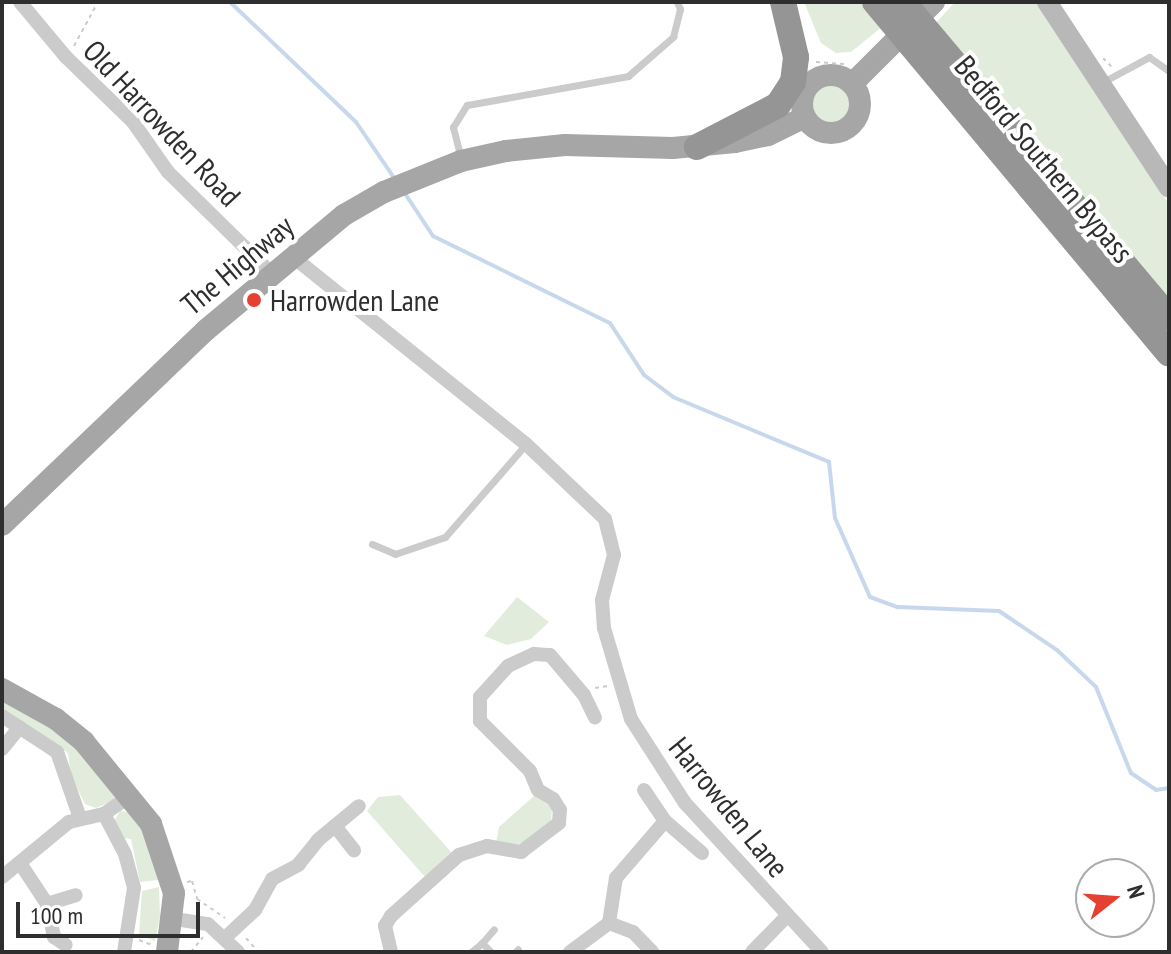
<!DOCTYPE html>
<html>
<head>
<meta charset="utf-8">
<style>
	body { margin:0 }
	#map { position:relative; width:1171px; height:954px; overflow:hidden; background:#fff; font-family:"PT Sans Narrow",sans-serif }
	div>[style] { position:absolute }
	[style*='--x'] { left:calc(var(--x)*1px); top:calc(var(--y)*1px); width:calc(var(--w)*1px); rotate:calc(var(--a)*1deg) }
	.green>* { inset:0; background:#e2ecdc }
	.round { border-radius:50% }
	.stream>* { height:4px; margin:-2px; padding:0 2px; transform-origin:2px; border-radius:2px; background:#c8d8ec }
	.path>* { height:2px; margin-top:-1px; transform-origin:0; background:repeating-linear-gradient(90deg,#cbcbcb 0 4px,transparent 0 8px) }
	.lane>* { height:7px; margin:-3.5px; padding:0 3.5px; transform-origin:3.5px; border-radius:3.5px; background:#cbcbcb }
	.street>* { height:14px; margin:-7px; padding:0 7px; transform-origin:7px; border-radius:7px; background:#cbcbcb }
	.secondary>* { height:20px; margin:-10px; padding:0 10px; transform-origin:10px; border-radius:10px; background:#b8b8b8 }
	.primary>* { height:22px; margin:-11px; padding:0 11px; transform-origin:11px; border-radius:11px; background:#a6a6a6 }
	.primary>.ring { margin:-11px; padding:0; box-sizing:content-box; background:none; border:22px solid #a6a6a6; border-radius:50% }
	.highway>* { height:26px; margin:-13px; padding:0 13px; transform-origin:13px; border-radius:13px; background:#959595 }
	.dots>* { width:22px; height:22px; translate:-50% -50%; box-sizing:border-box; border:4px solid #fff; border-radius:50% }
	span { translate:-50% -50%; white-space:nowrap; text-align:center; line-height:1.15; -webkit-text-stroke:8px #fff; paint-order:stroke }
	.street-label { font-size:30px; color:#2e2e2e }
	.poi-label { font-size:30px; color:#2e2e2e }
	.left { translate:0 -50%; text-align:left }
	.frame { position:absolute; inset:0; border:4px solid #2e2e2e; pointer-events:none }
	.north { position:absolute; left:1075px; top:858px; width:80px; height:80px; box-sizing:border-box; background:#fff; border:2px solid #ababab; border-radius:50%; rotate:73deg; font-size:22px; font-weight:700; line-height:32px; text-align:center; color:#2e2e2e }
	.north::after { content:''; display:block; margin:auto; width:28px; height:36px; background:#e54031; clip-path:polygon(50% 0,100% 100%,50% 72%,0 100%) }
	.scale { position:absolute; left:16px; top:902px; width:184px; height:36px; box-sizing:border-box; border:4px solid #2e2e2e; border-top:0; padding-left:10px; font-size:24px; line-height:28px; white-space:nowrap; color:#2e2e2e; -webkit-text-stroke:6px #fff; paint-order:stroke }
</style>
</head>
<body>
<div id="map">
	<div class="green">
		<div style="clip-path:polygon(804px 2px,862px 2px,882px 27px,851px 52px,836px 53px,821px 43px)"></div>
		<div style="clip-path:polygon(955px 2px,1036px 2px,1169px 204px,1169px 307px,935px 24px)"></div>
		<div class="round" style="left:812px;top:84px;width:40px;height:40px"></div>
		<div style="clip-path:polygon(517px 597px,549px 622px,531px 639px,507px 645px,484px 636px)"></div>
		<div style="clip-path:polygon(2px 700px,57px 727px,116px 794px,113px 801px,96px 808px,85px 804px,71px 776px,68px 753px,2px 708px)"></div>
		<div style="clip-path:polygon(400px 795px,452px 853px,425px 877px,367px 811px,378px 797px)"></div>
		<div style="clip-path:polygon(535px 795px,552px 808px,551px 822px,534px 839px,519px 844px,496px 843px,499px 827px)"></div>
		<div style="clip-path:polygon(120px 811px,132px 813px,144px 833px,159px 880px,140px 882px,131px 839px,122px 838px,114px 821px)"></div>
		<div style="clip-path:polygon(159px 887px,160px 916px,155px 941px,139px 935px,142px 891px)"></div>
	</div>
	<div class="stream">
		<div style="--x:230;--y:2;--w:174;--a:43.6"></div>
		<div style="--x:356;--y:122;--w:68;--a:55.8"></div>
		<div style="--x:404;--y:192;--w:53;--a:56.6"></div>
		<div style="--x:433;--y:236;--w:197;--a:26.2"></div>
		<div style="--x:610;--y:323;--w:62;--a:56.8"></div>
		<div style="--x:644;--y:375;--w:36;--a:37"></div>
		<div style="--x:673;--y:397;--w:169;--a:22.6"></div>
		<div style="--x:829;--y:462;--w:56;--a:83.9"></div>
		<div style="--x:835;--y:518;--w:86;--a:66.1"></div>
		<div style="--x:870;--y:597;--w:30;--a:20"></div>
		<div style="--x:898;--y:607;--w:101;--a:2.3"></div>
		<div style="--x:999;--y:611;--w:70;--a:33.9"></div>
		<div style="--x:1057;--y:650;--w:54;--a:43.5"></div>
		<div style="--x:1096;--y:687;--w:93;--a:67.9"></div>
		<div style="--x:1131;--y:773;--w:30;--a:34"></div>
		<div style="--x:1156;--y:790;--w:13;--a:-9"></div>
	</div>
	<div class="path">
		<div style="--x:74;--y:46;--w:50;--a:-61.4"></div>
		<div style="--x:1103;--y:58;--w:13;--a:45"></div>
		<div style="--x:816;--y:62;--w:31;--a:4"></div>
		<div style="--x:595;--y:688;--w:13;--a:-9"></div>
		<div style="--x:187;--y:882;--w:5;--a:-11"></div>
		<div style="--x:192;--y:881;--w:19;--a:74"></div>
		<div style="--x:197;--y:899;--w:34;--a:34"></div>
		<div style="--x:246;--y:938;--w:18;--a:49"></div>
		<div style="--x:139;--y:940;--w:14;--a:21"></div>
		<div style="--x:191;--y:952;--w:19;--a:-51"></div>
	</div>
	<div class="lane">
		<div style="--x:1101;--y:83;--w:55;--a:-28.4"></div>
		<div style="--x:1149;--y:57;--w:24;--a:35"></div>
		<div style="--x:461;--y:159;--w:33;--a:-104"></div>
		<div style="--x:453;--y:127;--w:26;--a:-58"></div>
		<div style="--x:467;--y:105;--w:164;--a:-10.2"></div>
		<div style="--x:628;--y:76;--w:60;--a:-40.9"></div>
		<div style="--x:673;--y:37;--w:29;--a:-76"></div>
		<div style="--x:680;--y:9;--w:8;--a:-113"></div>
		<div style="--x:372;--y:544;--w:25;--a:23"></div>
		<div style="--x:395;--y:554;--w:53;--a:-18.8"></div>
		<div style="--x:445;--y:537;--w:123;--a:-48.9"></div>
		<div style="--x:471;--y:952;--w:14;--a:-39"></div>
		<div style="--x:491;--y:952;--w:13;--a:-135"></div>
		<div style="--x:482;--y:943;--w:18;--a:-49"></div>
		<div style="--x:515;--y:952;--w:4;--a:-45"></div>
	</div>
	<div class="street">
		<div style="--x:20;--y:2;--w:72;--a:50.1"></div>
		<div style="--x:66;--y:57;--w:93;--a:44.1"></div>
		<div style="--x:133;--y:122;--w:61;--a:55"></div>
		<div style="--x:168;--y:172;--w:146;--a:44.4"></div>
		<div style="--x:292;--y:256;--w:300;--a:38.8"></div>
		<div style="--x:526;--y:444;--w:109;--a:43.5"></div>
		<div style="--x:605;--y:519;--w:37;--a:76"></div>
		<div style="--x:614;--y:555;--w:47;--a:104.9"></div>
		<div style="--x:602;--y:600;--w:28;--a:86"></div>
		<div style="--x:604;--y:628;--w:95;--a:73.5"></div>
		<div style="--x:631;--y:719;--w:100;--a:57.3"></div>
		<div style="--x:685;--y:803;--w:202;--a:47.4"></div>
		<div style="--x:2;--y:716;--w:66;--a:33.2"></div>
		<div style="--x:57;--y:752;--w:70;--a:70.8"></div>
		<div style="--x:2;--y:749;--w:28;--a:-51"></div>
		<div style="--x:644;--y:790;--w:37;--a:56"></div>
		<div style="--x:665;--y:821;--w:49;--a:40.9"></div>
		<div style="--x:104;--y:814;--w:45;--a:62.3"></div>
		<div style="--x:125;--y:854;--w:35;--a:75"></div>
		<div style="--x:134;--y:888;--w:65;--a:98.9"></div>
		<div style="--x:335;--y:826;--w:31;--a:52"></div>
		<div style="--x:20;--y:863;--w:49;--a:56.6"></div>
		<div style="--x:47;--y:904;--w:34;--a:78"></div>
		<div style="--x:54;--y:937;--w:14;--a:34"></div>
		<div style="--x:2;--y:877;--w:87;--a:-39.4"></div>
		<div style="--x:69;--y:822;--w:36;--a:-13"></div>
		<div style="--x:104;--y:814;--w:33;--a:-35"></div>
		<div style="--x:47;--y:904;--w:30;--a:-17"></div>
		<div style="--x:175;--y:919;--w:33;--a:9"></div>
		<div style="--x:208;--y:924;--w:41;--a:43"></div>
		<div style="--x:609;--y:923;--w:46;--a:-81.2"></div>
		<div style="--x:616;--y:878;--w:75;--a:-49.3"></div>
		<div style="--x:609;--y:923;--w:26;--a:21"></div>
		<div style="--x:633;--y:932;--w:28;--a:46"></div>
		<div style="--x:226;--y:937;--w:40;--a:-43"></div>
		<div style="--x:255;--y:910;--w:35;--a:-61"></div>
		<div style="--x:272;--y:879;--w:30;--a:-28"></div>
		<div style="--x:298;--y:865;--w:32;--a:-51"></div>
		<div style="--x:318;--y:840;--w:53;--a:-39.7"></div>
		<div style="--x:391;--y:952;--w:27;--a:-103"></div>
		<div style="--x:385;--y:926;--w:12;--a:-59"></div>
		<div style="--x:391;--y:916;--w:91;--a:-41.9"></div>
		<div style="--x:459;--y:855;--w:29;--a:-18"></div>
		<div style="--x:487;--y:846;--w:35;--a:10"></div>
		<div style="--x:521;--y:852;--w:48;--a:-37.3"></div>
		<div style="--x:559;--y:823;--w:13;--a:-86"></div>
		<div style="--x:560;--y:810;--w:13;--a:-122"></div>
		<div style="--x:553;--y:799;--w:17;--a:-149"></div>
		<div style="--x:538;--y:790;--w:21;--a:-113"></div>
		<div style="--x:530;--y:771;--w:71;--a:-135"></div>
		<div style="--x:480;--y:721;--w:24;--a:-90"></div>
		<div style="--x:480;--y:697;--w:42;--a:-47.9"></div>
		<div style="--x:508;--y:666;--w:29;--a:-25"></div>
		<div style="--x:534;--y:654;--w:16;--a:4"></div>
		<div style="--x:550;--y:655;--w:52;--a:49.6"></div>
		<div style="--x:584;--y:695;--w:25;--a:64"></div>
		<div style="--x:570;--y:952;--w:49;--a:-36.6"></div>
		<div style="--x:752;--y:952;--w:49;--a:-45.8"></div>
	</div>
	<div class="secondary">
		<div style="--x:1047;--y:2;--w:222;--a:56.7"></div>
	</div>
	<div class="primary">
		<div class="ring" style="left:802px;top:75px;width:36px;height:36px"></div>
		<div style="--x:852;--y:84;--w:116;--a:-45"></div>
		<div style="--x:2;--y:525;--w:282;--a:-43.7"></div>
		<div style="--x:206;--y:330;--w:180;--a:-39.8"></div>
		<div style="--x:344;--y:215;--w:46;--a:-29.9"></div>
		<div style="--x:384;--y:192;--w:83;--a:-21.9"></div>
		<div style="--x:461;--y:161;--w:46;--a:-12.5"></div>
		<div style="--x:506;--y:151;--w:59;--a:-5.8"></div>
		<div style="--x:565;--y:145;--w:108;--a:1.6"></div>
		<div style="--x:673;--y:148;--w:62;--a:-5.5"></div>
		<div style="--x:735;--y:142;--w:34;--a:-12"></div>
		<div style="--x:768;--y:135;--w:41;--a:-25.9"></div>
		<div style="--x:2;--y:689;--w:62;--a:29.1"></div>
		<div style="--x:56;--y:719;--w:36;--a:39"></div>
		<div style="--x:84;--y:742;--w:106;--a:50.7"></div>
		<div style="--x:151;--y:824;--w:73;--a:71.6"></div>
		<div style="--x:174;--y:893;--w:59;--a:96.8"></div>
	</div>
	<div class="highway">
		<div style="--x:875;--y:2;--w:458;--a:50.1"></div>
		<div style="--x:903;--y:2;--w:413;--a:49.9"></div>
		<div style="--x:697;--y:147;--w:91;--a:-27.4"></div>
		<div style="--x:778;--y:105;--w:27;--a:-57"></div>
		<div style="--x:793;--y:82;--w:25;--a:-83"></div>
		<div style="--x:796;--y:57;--w:57;--a:-103.3"></div>
	</div>
	<div class="dots">
		<div style="left:254px;top:300px;background:#e54031"></div>
	</div>
	<div class="street-label">
		<span style="left:162px;top:123px;rotate:47deg">Old Harrowden Road</span>
		<span style="left:1044px;top:159px;rotate:50deg">Bedford Southern Bypass</span>
		<span style="left:237px;top:265px;rotate:-40deg">The Highway</span>
		<span style="left:729px;top:807px;rotate:51deg">Harrowden Lane</span>
	</div>
	<div class="poi-label">
		<span class="left" style="left:270px;top:300px">Harrowden Lane</span>
	</div>
	<div class="frame"></div>
	<div class="north">N</div>
	<div class="scale">100 m</div>
</div>
</body>
</html>
